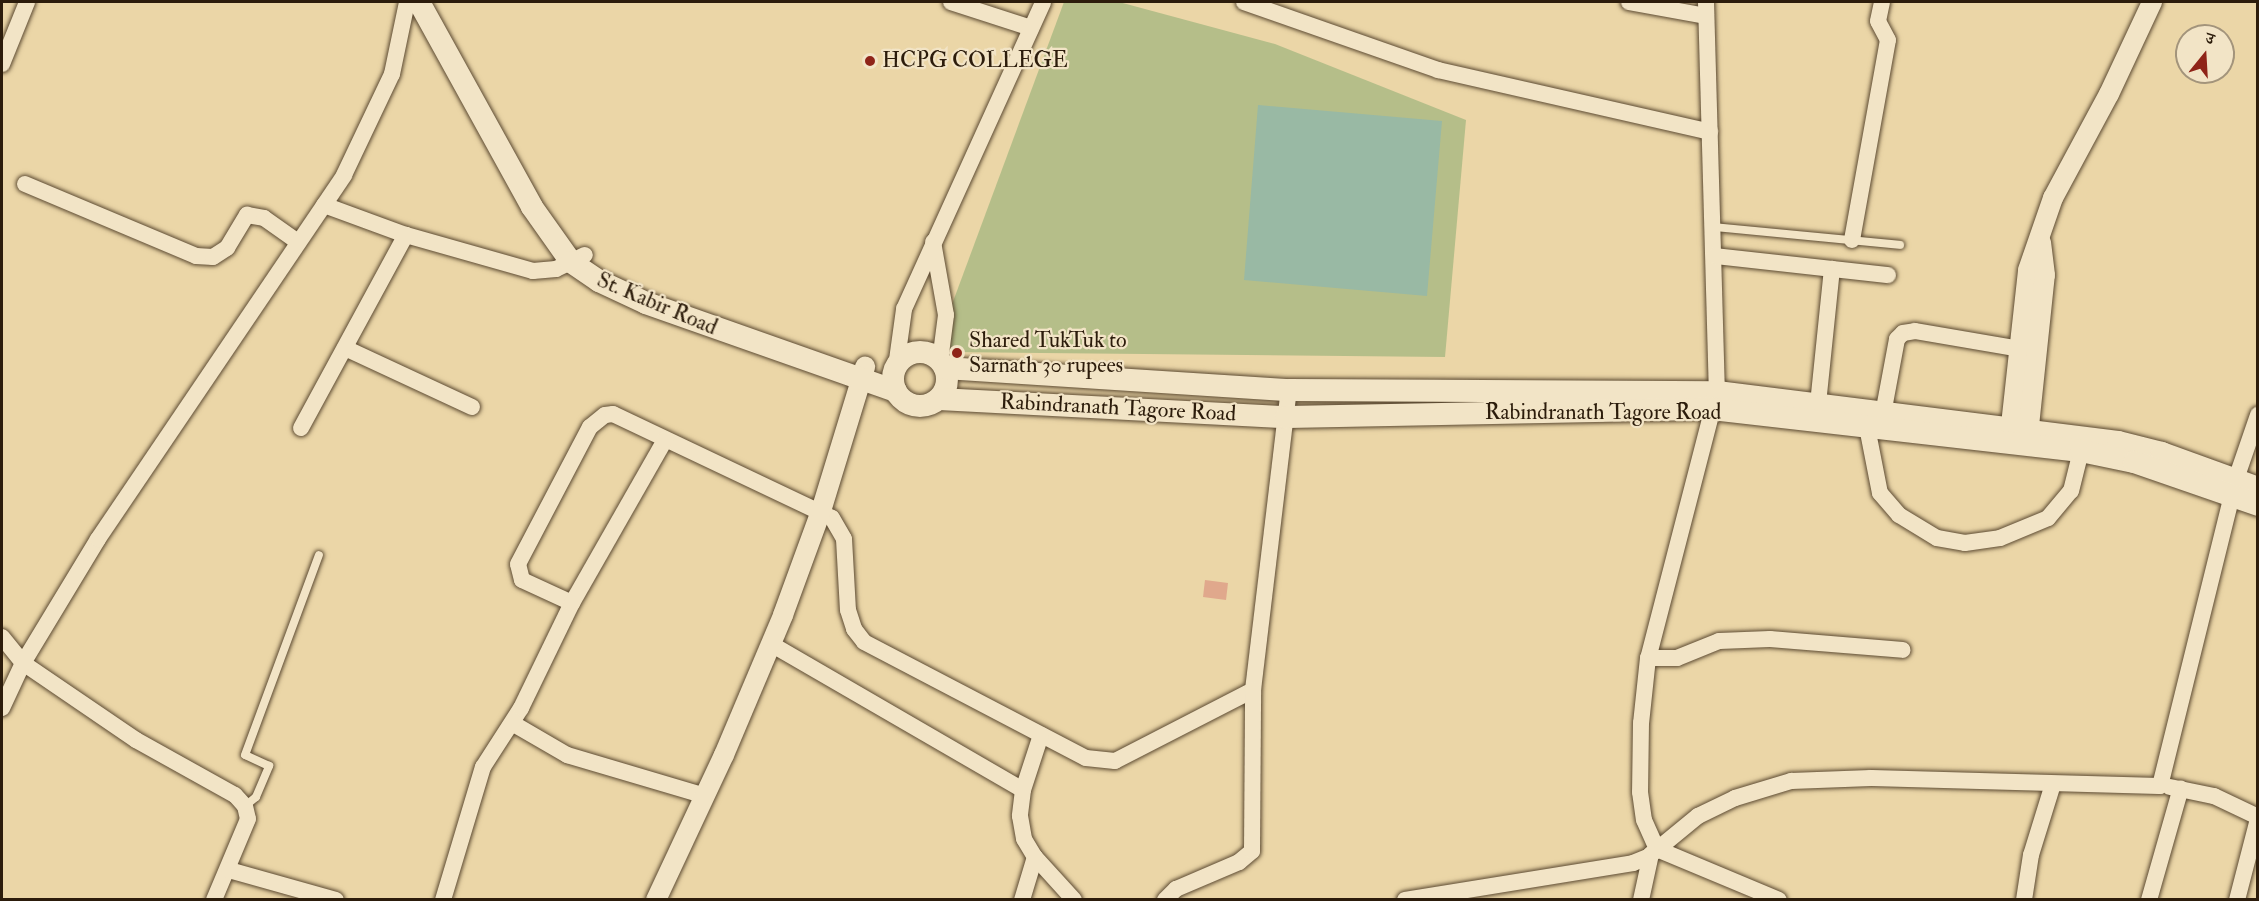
<!DOCTYPE html>
<html>
<head>
<meta charset="utf-8">
<style>
	body { margin:0 }
	#map { position:relative; width:2259px; height:901px; overflow:hidden; background:#ebd6a7; font-family:"IM FELL Double Pica","Noto Serif Devanagari",serif }
	div>[style] { position:absolute }
	[style*='--x'] { left:calc(var(--x)*1px); top:calc(var(--y)*1px); width:calc(var(--w)*1px); rotate:calc(var(--a)*1deg) }
	.green>* { inset:0; background:#b5be89 }
	.water>* { inset:0; background:#99b9a4 }
	.building>* { inset:0; background:#e0a88c }
	.roads { filter:drop-shadow(0 0 2px #5c4a32) drop-shadow(0 0 2px #5c4a32) }
	.service>* { height:8px; margin:-4px; padding:0 4px; transform-origin:4px; border-radius:4px; background:#f2e4c6 }
	.minor>* { height:16px; margin:-8px; padding:0 8px; transform-origin:8px; border-radius:8px; background:#f2e4c6 }
	.tertiary>* { height:20px; margin:-10px; padding:0 10px; transform-origin:10px; border-radius:10px; background:#f2e4c6 }
	.secondary>* { height:22px; margin:-11px; padding:0 11px; transform-origin:11px; border-radius:11px; background:#f2e4c6 }
	.secondary>.ring { margin:-11px; padding:0; box-sizing:content-box; background:none; border:22px solid #f2e4c6; border-radius:50% }
	.dots>* { width:16px; height:16px; translate:-50% -50%; box-sizing:border-box; border:3px solid #f2e4c6; border-radius:50% }
	span { translate:-50% -50%; white-space:nowrap; text-align:center; line-height:1.15; -webkit-text-stroke:4.5px #f2e4c6; paint-order:stroke }
	.poi-label { font-size:22px; color:#2c1c0b }
	.left { translate:0 -50%; text-align:left }
	.street-label { font-size:22px; color:#2c1c0b }
	.frame { position:absolute; inset:0; border:3px solid #2c1c0b; pointer-events:none }
	.north { position:absolute; left:2175px; top:24px; width:60px; height:60px; box-sizing:border-box; background:#f2e4c6; border:2px solid #a3947b; border-radius:50%; rotate:18deg; font-size:16px; font-weight:700; line-height:24px; text-align:center; color:#2c1c0b }
	.north::after { content:''; display:block; margin:auto; width:21px; height:27px; background:#8f2418; clip-path:polygon(50% 0,100% 100%,50% 72%,0 100%) }
</style>
</head>
<body>
<div id="map">
	<div class="green">
		<div style="clip-path:polygon(1064px 2px,1119px 2px,1275px 44px,1466px 120px,1445px 357px,950px 352px,951px 307px)"></div>
	</div>
	<div class="water">
		<div style="clip-path:polygon(1258px 105px,1442px 121px,1427px 296px,1244px 280px)"></div>
	</div>
	<div class="building">
		<div style="clip-path:polygon(1205px 580px,1228px 583px,1226px 600px,1203px 597px)"></div>
	</div>
	<div class="roads">
		<div class="service">
			<div style="--x:1714;--y:227;--w:187;--a:5.5"></div>
			<div style="--x:245;--y:806;--w:14;--a:-39"></div>
			<div style="--x:256;--y:797;--w:34;--a:-67"></div>
			<div style="--x:269;--y:766;--w:26;--a:-155"></div>
			<div style="--x:245;--y:755;--w:213;--a:-69.7"></div>
		</div>
		<div class="minor">
			<div style="--x:951;--y:2;--w:84;--a:18"></div>
			<div style="--x:1244;--y:2;--w:206;--a:19.3"></div>
			<div style="--x:1438;--y:70;--w:279;--a:12.8"></div>
			<div style="--x:1629;--y:2;--w:78;--a:10.3"></div>
			<div style="--x:1706;--y:2;--w:390;--a:88.4"></div>
			<div style="--x:1717;--y:392;--w:275;--a:104.5"></div>
			<div style="--x:1648;--y:658;--w:65;--a:96.1"></div>
			<div style="--x:1641;--y:723;--w:69;--a:90.8"></div>
			<div style="--x:1640;--y:792;--w:28;--a:82"></div>
			<div style="--x:1644;--y:820;--w:32;--a:66"></div>
			<div style="--x:1657;--y:849;--w:132;--a:22.7"></div>
			<div style="--x:2;--y:64;--w:67;--a:-68"></div>
			<div style="--x:25;--y:184;--w:186;--a:22.8"></div>
			<div style="--x:196;--y:256;--w:17;--a:3"></div>
			<div style="--x:213;--y:257;--w:17;--a:-33"></div>
			<div style="--x:227;--y:248;--w:39;--a:-59"></div>
			<div style="--x:247;--y:215;--w:17;--a:10"></div>
			<div style="--x:264;--y:218;--w:42;--a:35.2"></div>
			<div style="--x:324;--y:205;--w:87;--a:20.1"></div>
			<div style="--x:406;--y:235;--w:132;--a:15.8"></div>
			<div style="--x:533;--y:271;--w:23;--a:-5"></div>
			<div style="--x:556;--y:269;--w:32;--a:-26"></div>
			<div style="--x:1852;--y:240;--w:203;--a:-79.8"></div>
			<div style="--x:1888;--y:40;--w:21;--a:-118"></div>
			<div style="--x:1878;--y:21;--w:19;--a:-78"></div>
			<div style="--x:933;--y:242;--w:74;--a:79.9"></div>
			<div style="--x:946;--y:315;--w:46;--a:97.4"></div>
			<div style="--x:1715;--y:256;--w:174;--a:6.3"></div>
			<div style="--x:345;--y:348;--w:140;--a:24.9"></div>
			<div style="--x:896;--y:367;--w:59;--a:-82.1"></div>
			<div style="--x:904;--y:309;--w:337;--a:-65.6"></div>
			<div style="--x:1818;--y:404;--w:136;--a:-84.1"></div>
			<div style="--x:1883;--y:414;--w:76;--a:-79.4"></div>
			<div style="--x:1897;--y:339;--w:8;--a:-45"></div>
			<div style="--x:1903;--y:333;--w:12;--a:-9"></div>
			<div style="--x:1915;--y:331;--w:107;--a:9.7"></div>
			<div style="--x:1867;--y:427;--w:67;--a:78.9"></div>
			<div style="--x:1880;--y:493;--w:29;--a:49"></div>
			<div style="--x:1899;--y:515;--w:44;--a:31.2"></div>
			<div style="--x:1937;--y:538;--w:28;--a:10"></div>
			<div style="--x:1965;--y:543;--w:35;--a:-8"></div>
			<div style="--x:2000;--y:538;--w:52;--a:-22.6"></div>
			<div style="--x:2048;--y:518;--w:35;--a:-50"></div>
			<div style="--x:2071;--y:491;--w:41;--a:-76"></div>
			<div style="--x:301;--y:428;--w:220;--a:-61.5"></div>
			<div style="--x:572;--y:603;--w:55;--a:-155.3"></div>
			<div style="--x:522;--y:580;--w:16;--a:-104"></div>
			<div style="--x:518;--y:564;--w:155;--a:-62.3"></div>
			<div style="--x:590;--y:427;--w:19;--a:-39"></div>
			<div style="--x:605;--y:415;--w:8;--a:-7"></div>
			<div style="--x:613;--y:414;--w:242;--a:25.4"></div>
			<div style="--x:832;--y:518;--w:24;--a:60"></div>
			<div style="--x:844;--y:539;--w:71;--a:86.8"></div>
			<div style="--x:848;--y:610;--w:20;--a:72"></div>
			<div style="--x:854;--y:629;--w:16;--a:52"></div>
			<div style="--x:864;--y:642;--w:250;--a:27.6"></div>
			<div style="--x:1086;--y:758;--w:29;--a:6"></div>
			<div style="--x:1115;--y:761;--w:155;--a:-27.2"></div>
			<div style="--x:1253;--y:690;--w:302;--a:-83.2"></div>
			<div style="--x:2;--y:637;--w:33;--a:51"></div>
			<div style="--x:23;--y:663;--w:137;--a:34.3"></div>
			<div style="--x:136;--y:740;--w:113;--a:29.1"></div>
			<div style="--x:235;--y:795;--w:15;--a:48"></div>
			<div style="--x:245;--y:806;--w:13;--a:77"></div>
			<div style="--x:248;--y:819;--w:88;--a:112.8"></div>
			<div style="--x:771;--y:644;--w:291;--a:30.1"></div>
			<div style="--x:1023;--y:790;--w:26;--a:97"></div>
			<div style="--x:1020;--y:816;--w:23;--a:80"></div>
			<div style="--x:1024;--y:839;--w:21;--a:59"></div>
			<div style="--x:1035;--y:857;--w:58;--a:47.8"></div>
			<div style="--x:1648;--y:658;--w:29;--a:0"></div>
			<div style="--x:1677;--y:658;--w:45;--a:-22"></div>
			<div style="--x:1719;--y:641;--w:51;--a:-2.2"></div>
			<div style="--x:1770;--y:639;--w:133;--a:4.7"></div>
			<div style="--x:2;--y:708;--w:50;--a:-65"></div>
			<div style="--x:23;--y:663;--w:145;--a:-58.8"></div>
			<div style="--x:98;--y:539;--w:439;--a:-55.9"></div>
			<div style="--x:344;--y:175;--w:112;--a:-64.6"></div>
			<div style="--x:392;--y:74;--w:74;--a:-78.2"></div>
			<div style="--x:512;--y:723;--w:64;--a:30.2"></div>
			<div style="--x:567;--y:755;--w:144;--a:16.5"></div>
			<div style="--x:2170;--y:787;--w:45;--a:11.6"></div>
			<div style="--x:2214;--y:796;--w:49;--a:25.5"></div>
			<div style="--x:1023;--y:790;--w:58;--a:-71.9"></div>
			<div style="--x:229;--y:870;--w:111;--a:15.7"></div>
			<div style="--x:443;--y:900;--w:139;--a:-73.3"></div>
			<div style="--x:483;--y:767;--w:70;--a:-57.2"></div>
			<div style="--x:521;--y:708;--w:117;--a:-64.1"></div>
			<div style="--x:572;--y:603;--w:188;--a:-60.3"></div>
			<div style="--x:1022;--y:900;--w:45;--a:-73.2"></div>
			<div style="--x:1165;--y:900;--w:16;--a:-45"></div>
			<div style="--x:1176;--y:889;--w:69;--a:-23.2"></div>
			<div style="--x:1239;--y:862;--w:17;--a:-40"></div>
			<div style="--x:1252;--y:851;--w:161;--a:-89.6"></div>
			<div style="--x:1405;--y:900;--w:231;--a:-9.2"></div>
			<div style="--x:1633;--y:863;--w:16;--a:-22"></div>
			<div style="--x:1648;--y:857;--w:65;--a:-39.4"></div>
			<div style="--x:1698;--y:816;--w:41;--a:-25.9"></div>
			<div style="--x:1735;--y:798;--w:59;--a:-16.9"></div>
			<div style="--x:1791;--y:781;--w:80;--a:-2.1"></div>
			<div style="--x:1871;--y:778;--w:289;--a:1.6"></div>
			<div style="--x:2160;--y:786;--w:316;--a:-76.1"></div>
			<div style="--x:2236;--y:479;--w:68;--a:-71"></div>
			<div style="--x:1641;--y:900;--w:47;--a:-77.7"></div>
			<div style="--x:2024;--y:900;--w:46;--a:-81.2"></div>
			<div style="--x:2031;--y:855;--w:74;--a:-72.8"></div>
			<div style="--x:2149;--y:900;--w:116;--a:-74.1"></div>
			<div style="--x:2237;--y:900;--w:84;--a:-75.5"></div>
		</div>
		<div class="tertiary">
			<div style="--x:2009;--y:443;--w:174;--a:-83.7"></div>
			<div style="--x:2028;--y:270;--w:76;--a:-70.9"></div>
			<div style="--x:2053;--y:198;--w:118;--a:-61.7"></div>
			<div style="--x:2109;--y:94;--w:102;--a:-64.9"></div>
			<div style="--x:2027;--y:445;--w:171;--a:-84"></div>
			<div style="--x:2045;--y:275;--w:33;--a:-97"></div>
			<div style="--x:656;--y:900;--w:160;--a:-64.9"></div>
			<div style="--x:724;--y:755;--w:152;--a:-67.1"></div>
			<div style="--x:783;--y:615;--w:111;--a:-69.9"></div>
			<div style="--x:821;--y:511;--w:151;--a:-73"></div>
		</div>
		<div class="secondary">
			<div style="--x:419;--y:2;--w:234;--a:61.1"></div>
			<div style="--x:532;--y:207;--w:67;--a:54.7"></div>
			<div style="--x:571;--y:262;--w:34;--a:34"></div>
			<div style="--x:599;--y:281;--w:52;--a:25.1"></div>
			<div style="--x:646;--y:303;--w:265;--a:19.4"></div>
			<div class="ring" style="left:893px;top:352px;width:32px;height:32px"></div>
			<div style="--x:945;--y:368;--w:345;--a:3.7"></div>
			<div style="--x:1289;--y:390;--w:428;--a:0.3"></div>
			<div style="--x:1717;--y:392;--w:404;--a:7.1"></div>
			<div style="--x:2118;--y:442;--w:45;--a:14"></div>
			<div style="--x:2162;--y:453;--w:102;--a:20"></div>
			<div style="--x:939;--y:399;--w:347;--a:3"></div>
			<div style="--x:1286;--y:417;--w:426;--a:-1.1"></div>
			<div style="--x:1712;--y:409;--w:371;--a:6.5"></div>
			<div style="--x:2081;--y:451;--w:54;--a:11.7"></div>
			<div style="--x:2134;--y:462;--w:131;--a:19.1"></div>
		</div>
	</div>
	<div class="dots">
		<div style="left:870px;top:61px;background:#8f2418"></div>
		<div style="left:957px;top:353px;background:#8f2418"></div>
	</div>
	<div class="poi-label">
		<span class="left" style="left:882px;top:61px">HCPG COLLEGE</span>
		<span class="left" style="left:969px;top:353px">Shared TukTuk to<br>Sarnath 30 rupees</span>
	</div>
	<div class="street-label">
		<span style="left:657px;top:304px;rotate:23deg">St. Kabir Road</span>
		<span style="left:1118px;top:408px;rotate:3deg">Rabindranath Tagore Road</span>
		<span style="left:1603px;top:413px">Rabindranath Tagore Road</span>
	</div>
	<div class="frame"></div>
	<div class="north">उ</div>
</div>
</body>
</html>
